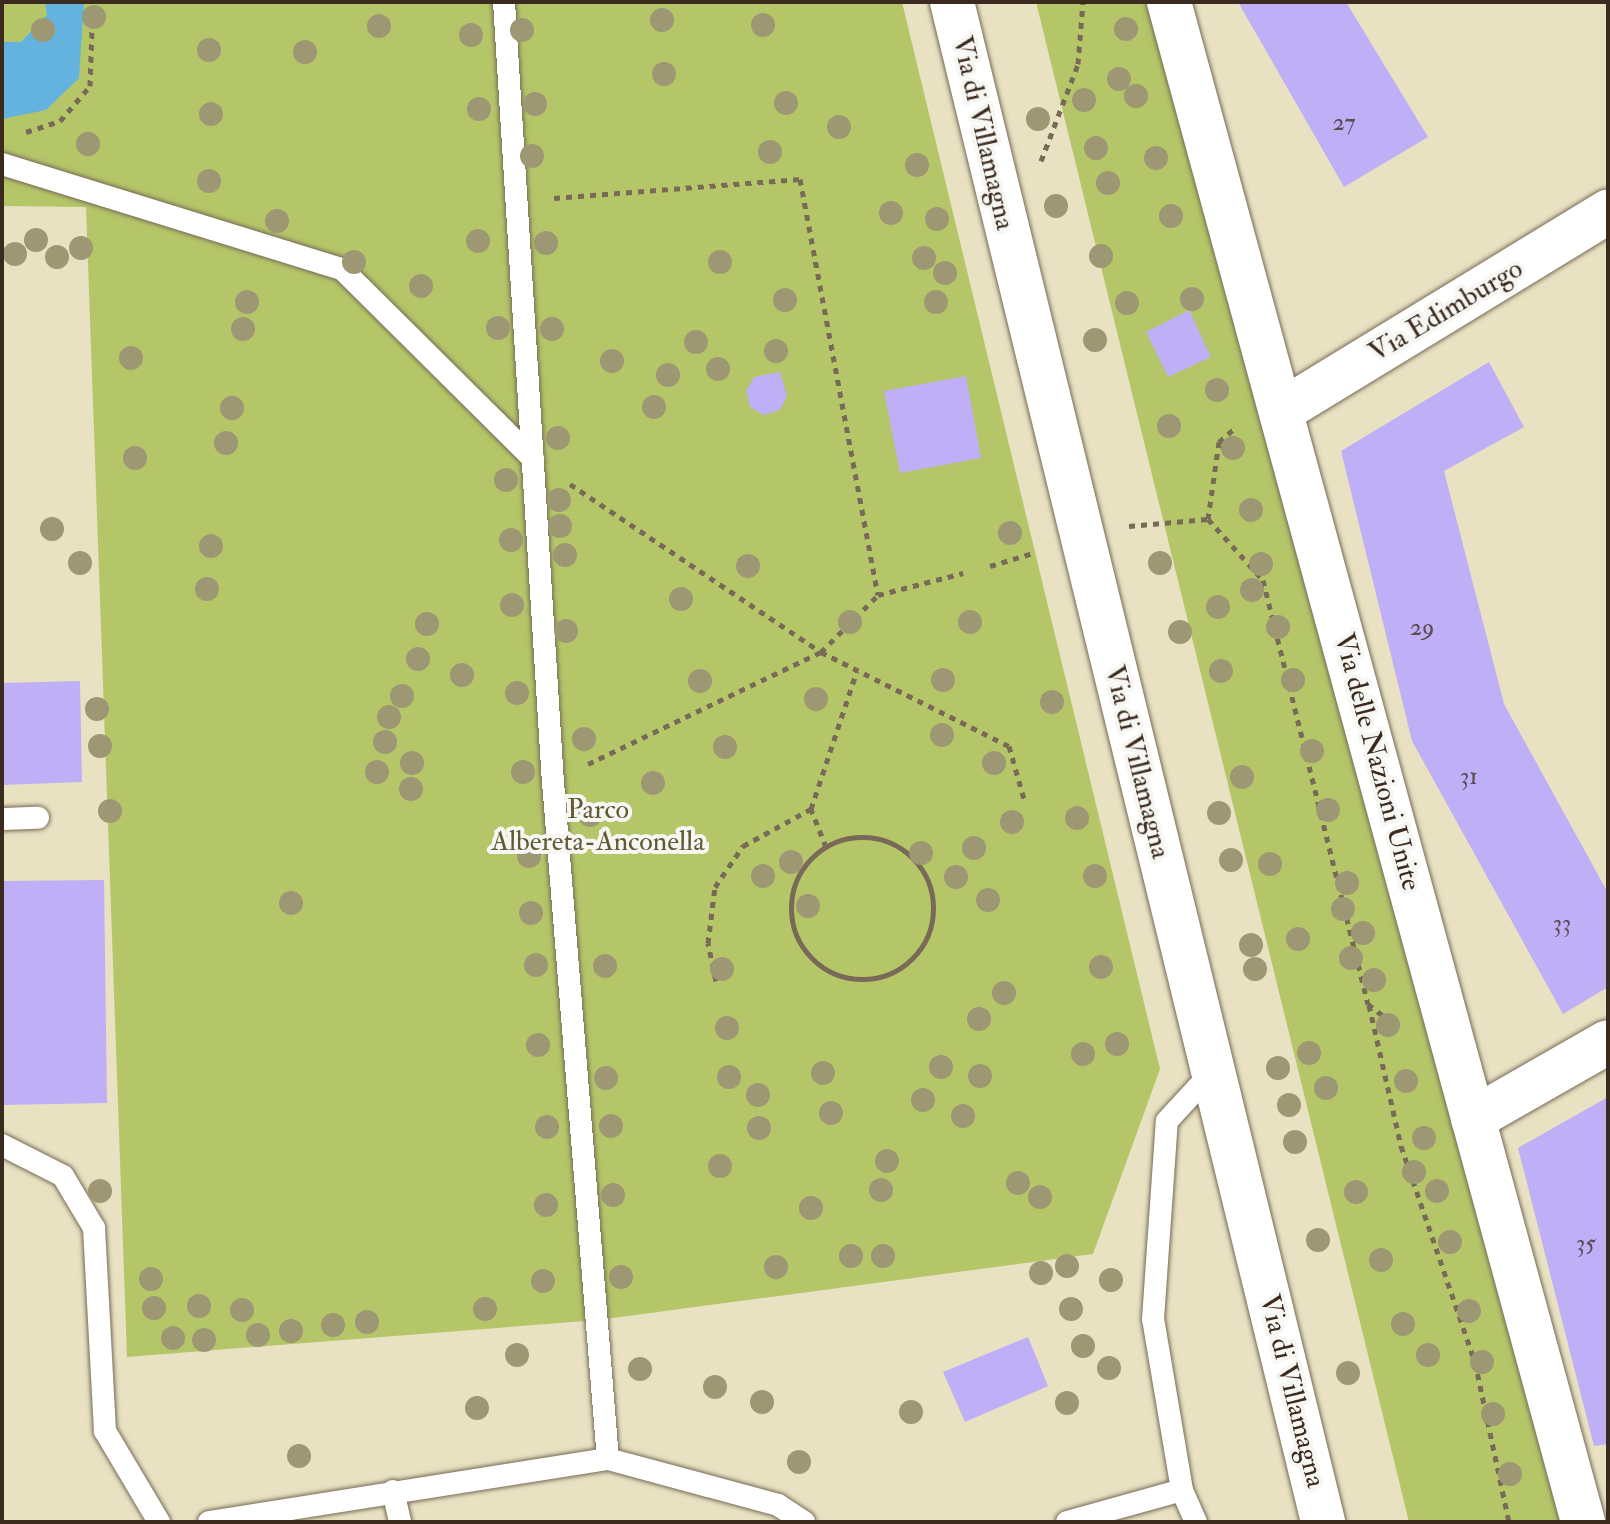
<!DOCTYPE html>
<html>
<head>
<meta charset="utf-8">
<style>
	body { margin:0 }
	#map { position:relative; width:1610px; height:1524px; overflow:hidden; background:#e8e2c2; font-family:"IM FELL Double Pica",serif }
	div>[style] { position:absolute }
	[style*='--x'] { left:calc(var(--x)*1px); top:calc(var(--y)*1px); width:calc(var(--w)*1px); rotate:calc(var(--a)*1deg) }
	.green>* { inset:0; background:#b5c669 }
	.water>* { inset:0; background:#63b3de }
	.building>* { inset:0; background:#beaff6 }
	.path>* { height:5px; margin-top:-2.5px; transform-origin:0; background:repeating-linear-gradient(90deg,#786a57 0 6px,transparent 0 12px) }
	.path>.ring { margin:-2.5px; padding:0; box-sizing:content-box; background:none; border:5px solid #786a57; border-radius:50% }
	.roads { filter:drop-shadow(0 0 2px #786a57) drop-shadow(0 0 2px #786a57) }
	.lane>* { height:22px; margin:-11px; padding:0 11px; transform-origin:11px; border-radius:11px; background:#fff }
	.street>* { height:44px; margin:-22px; padding:0 22px; transform-origin:22px; border-radius:22px; background:#fff }
	.secondary>* { height:44px; margin:-22px; padding:0 22px; transform-origin:22px; border-radius:22px; background:#fff }
	.trees>* { width:24px; height:24px; margin:-12px; border-radius:50%; background:#9d9774 }
	span { translate:-50% -50%; white-space:nowrap; text-align:center; line-height:1.15; -webkit-text-stroke:8px #f6f6f2; paint-order:stroke }
	.number-label { font-size:24px; color:#5c4b54 }
	.number-label span { -webkit-text-stroke-width:0 }
	.street-label { font-size:28px; color:#3b2a1e }
	.park-label { font-size:28px; color:#605934 }
	.frame { position:absolute; inset:0; border:4px solid #3b2a1e; pointer-events:none }
</style>
</head>
<body>
<div id="map">
	<div class="green">
		<div style="clip-path:polygon(2px 2px,902px 2px,1160px 1069px,1093px 1254px,598px 1320px,127px 1357px,86px 207px,2px 206px)"></div>
		<div style="clip-path:polygon(1036px 2px,1146px 2px,1560px 1522px,1409px 1522px)"></div>
	</div>
	<div class="water">
		<div style="clip-path:polygon(45px 2px,84px 2px,79px 78px,46px 110px,2px 119px,2px 42px,21px 42px,47px 15px)"></div>
	</div>
	<div class="building">
		<div style="clip-path:polygon(1238px 2px,1346px 2px,1428px 137px,1344px 187px)"></div>
		<div style="clip-path:polygon(1189px 310px,1211px 357px,1168px 377px,1146px 332px)"></div>
		<div style="clip-path:polygon(1489px 362px,1524px 427px,1444px 471px,1504px 704px,1608px 893px,1608px 987px,1563px 1014px,1412px 741px,1341px 451px)"></div>
		<div style="clip-path:polygon(780px 372px,787px 396px,780px 410px,764px 415px,750px 407px,746px 391px,754px 377px)"></div>
		<div style="clip-path:polygon(966px 376px,981px 458px,900px 473px,884px 391px)"></div>
		<div style="clip-path:polygon(80px 681px,82px 782px,2px 785px,2px 683px)"></div>
		<div style="clip-path:polygon(104px 880px,107px 1103px,2px 1105px,2px 881px)"></div>
		<div style="clip-path:polygon(1608px 1097px,1608px 1444px,1594px 1446px,1518px 1148px)"></div>
		<div style="clip-path:polygon(1028px 1337px,1048px 1386px,965px 1422px,943px 1372px)"></div>
	</div>
	<div class="path">
		<div style="--x:26;--y:132;--w:36;--a:-18"></div>
		<div style="--x:60;--y:121;--w:46;--a:-49.4"></div>
		<div style="--x:90;--y:86;--w:84;--a:-88"></div>
		<div style="--x:1041;--y:161;--w:104;--a:-69.1"></div>
		<div style="--x:1078;--y:64;--w:62;--a:-85.4"></div>
		<div style="--x:554;--y:198;--w:247;--a:-4.4"></div>
		<div style="--x:800;--y:179;--w:423;--a:79.4"></div>
		<div style="--x:570;--y:484;--w:302;--a:33.8"></div>
		<div style="--x:821;--y:652;--w:210;--a:26.6"></div>
		<div style="--x:1009;--y:746;--w:55;--a:74.2"></div>
		<div style="--x:1208;--y:519;--w:78;--a:-81.9"></div>
		<div style="--x:1219;--y:442;--w:21;--a:-41"></div>
		<div style="--x:1129;--y:526;--w:79;--a:-5.1"></div>
		<div style="--x:1208;--y:519;--w:82;--a:48"></div>
		<div style="--x:1263;--y:580;--w:437;--a:76.1"></div>
		<div style="--x:1368;--y:1004;--w:36;--a:38"></div>
		<div style="--x:990;--y:566;--w:48;--a:-16.9"></div>
		<div style="--x:588;--y:764;--w:259;--a:-25.7"></div>
		<div style="--x:821;--y:652;--w:81;--a:-45"></div>
		<div style="--x:878;--y:595;--w:88;--a:-14.5"></div>
		<div class="ring" style="left:791px;top:837px;width:137px;height:137px"></div>
		<div style="--x:826;--y:847;--w:41;--a:-111.5"></div>
		<div style="--x:811;--y:809;--w:145;--a:-71.6"></div>
		<div style="--x:716;--y:981;--w:39;--a:-102"></div>
		<div style="--x:708;--y:943;--w:56;--a:-82.9"></div>
		<div style="--x:715;--y:887;--w:50;--a:-55.7"></div>
		<div style="--x:743;--y:846;--w:77;--a:-28.6"></div>
		<div style="--x:1369;--y:1005;--w:145;--a:77.2"></div>
		<div style="--x:1401;--y:1146;--w:228;--a:71.1"></div>
		<div style="--x:1475;--y:1362;--w:164;--a:78"></div>
	</div>
	<div class="roads">
		<div class="lane">
			<div style="--x:504;--y:2;--w:782;--a:86.41"></div>
			<div style="--x:553;--y:782;--w:679;--a:85.36"></div>
			<div style="--x:2;--y:164;--w:356;--a:17.2"></div>
			<div style="--x:342;--y:269;--w:269;--a:44.8"></div>
			<div style="--x:2;--y:819;--w:36;--a:-2"></div>
			<div style="--x:2;--y:1145;--w:68;--a:26.9"></div>
			<div style="--x:63;--y:1176;--w:61;--a:59.2"></div>
			<div style="--x:94;--y:1228;--w:203;--a:86.9"></div>
			<div style="--x:105;--y:1431;--w:106;--a:59.3"></div>
			<div style="--x:393;--y:1491;--w:32;--a:77"></div>
			<div style="--x:209;--y:1522;--w:404;--a:-9"></div>
			<div style="--x:608;--y:1459;--w:176;--a:15.1"></div>
			<div style="--x:778;--y:1505;--w:31;--a:33"></div>
			<div style="--x:1067;--y:1522;--w:119;--a:-15.5"></div>
			<div style="--x:1196;--y:1522;--w:35;--a:-114"></div>
			<div style="--x:1182;--y:1490;--w:173;--a:-99.6"></div>
			<div style="--x:1153;--y:1319;--w:198;--a:-86"></div>
			<div style="--x:1167;--y:1121;--w:69;--a:-47.3"></div>
		</div>
		<div class="street">
			<div style="--x:1169;--y:2;--w:1575;--a:74.76"></div>
			<div style="--x:1283;--y:410;--w:381;--a:-31.4"></div>
			<div style="--x:1473;--y:1119;--w:155;--a:-29.7"></div>
		</div>
		<div class="secondary">
			<div style="--x:952;--y:2;--w:1565;--a:76.28"></div>
		</div>
	</div>
	<div class="trees">
		<div style="left:94px;top:17px"></div>
		<div style="left:662px;top:20px"></div>
		<div style="left:763px;top:25px"></div>
		<div style="left:379px;top:26px"></div>
		<div style="left:1126px;top:29px"></div>
		<div style="left:43px;top:30px"></div>
		<div style="left:522px;top:30px"></div>
		<div style="left:471px;top:35px"></div>
		<div style="left:209px;top:50px"></div>
		<div style="left:305px;top:52px"></div>
		<div style="left:664px;top:74px"></div>
		<div style="left:1119px;top:79px"></div>
		<div style="left:1136px;top:96px"></div>
		<div style="left:1084px;top:100px"></div>
		<div style="left:786px;top:103px"></div>
		<div style="left:535px;top:104px"></div>
		<div style="left:479px;top:109px"></div>
		<div style="left:211px;top:114px"></div>
		<div style="left:1038px;top:119px"></div>
		<div style="left:839px;top:127px"></div>
		<div style="left:88px;top:144px"></div>
		<div style="left:1096px;top:148px"></div>
		<div style="left:770px;top:152px"></div>
		<div style="left:532px;top:156px"></div>
		<div style="left:1156px;top:158px"></div>
		<div style="left:917px;top:165px"></div>
		<div style="left:209px;top:181px"></div>
		<div style="left:1108px;top:183px"></div>
		<div style="left:1056px;top:206px"></div>
		<div style="left:891px;top:213px"></div>
		<div style="left:1171px;top:216px"></div>
		<div style="left:937px;top:219px"></div>
		<div style="left:277px;top:221px"></div>
		<div style="left:36px;top:240px"></div>
		<div style="left:478px;top:241px"></div>
		<div style="left:546px;top:243px"></div>
		<div style="left:81px;top:248px"></div>
		<div style="left:15px;top:254px"></div>
		<div style="left:1101px;top:256px"></div>
		<div style="left:57px;top:257px"></div>
		<div style="left:924px;top:258px"></div>
		<div style="left:354px;top:262px"></div>
		<div style="left:720px;top:262px"></div>
		<div style="left:945px;top:273px"></div>
		<div style="left:421px;top:286px"></div>
		<div style="left:1192px;top:299px"></div>
		<div style="left:785px;top:300px"></div>
		<div style="left:247px;top:302px"></div>
		<div style="left:936px;top:302px"></div>
		<div style="left:1127px;top:303px"></div>
		<div style="left:498px;top:328px"></div>
		<div style="left:243px;top:329px"></div>
		<div style="left:552px;top:329px"></div>
		<div style="left:1095px;top:340px"></div>
		<div style="left:696px;top:342px"></div>
		<div style="left:776px;top:351px"></div>
		<div style="left:131px;top:358px"></div>
		<div style="left:612px;top:361px"></div>
		<div style="left:718px;top:369px"></div>
		<div style="left:668px;top:375px"></div>
		<div style="left:1217px;top:390px"></div>
		<div style="left:654px;top:407px"></div>
		<div style="left:232px;top:408px"></div>
		<div style="left:1169px;top:426px"></div>
		<div style="left:558px;top:438px"></div>
		<div style="left:226px;top:443px"></div>
		<div style="left:1233px;top:448px"></div>
		<div style="left:135px;top:458px"></div>
		<div style="left:506px;top:480px"></div>
		<div style="left:559px;top:500px"></div>
		<div style="left:1251px;top:510px"></div>
		<div style="left:560px;top:526px"></div>
		<div style="left:52px;top:529px"></div>
		<div style="left:1010px;top:533px"></div>
		<div style="left:511px;top:540px"></div>
		<div style="left:211px;top:546px"></div>
		<div style="left:565px;top:555px"></div>
		<div style="left:80px;top:563px"></div>
		<div style="left:1160px;top:563px"></div>
		<div style="left:1261px;top:564px"></div>
		<div style="left:748px;top:566px"></div>
		<div style="left:207px;top:589px"></div>
		<div style="left:1252px;top:590px"></div>
		<div style="left:681px;top:599px"></div>
		<div style="left:512px;top:605px"></div>
		<div style="left:1218px;top:607px"></div>
		<div style="left:850px;top:622px"></div>
		<div style="left:970px;top:622px"></div>
		<div style="left:427px;top:624px"></div>
		<div style="left:1278px;top:627px"></div>
		<div style="left:566px;top:631px"></div>
		<div style="left:1180px;top:632px"></div>
		<div style="left:418px;top:659px"></div>
		<div style="left:1221px;top:671px"></div>
		<div style="left:462px;top:675px"></div>
		<div style="left:943px;top:680px"></div>
		<div style="left:1293px;top:680px"></div>
		<div style="left:700px;top:681px"></div>
		<div style="left:517px;top:693px"></div>
		<div style="left:402px;top:696px"></div>
		<div style="left:816px;top:699px"></div>
		<div style="left:1052px;top:702px"></div>
		<div style="left:97px;top:709px"></div>
		<div style="left:389px;top:717px"></div>
		<div style="left:942px;top:735px"></div>
		<div style="left:584px;top:739px"></div>
		<div style="left:385px;top:742px"></div>
		<div style="left:100px;top:746px"></div>
		<div style="left:725px;top:747px"></div>
		<div style="left:1312px;top:751px"></div>
		<div style="left:412px;top:763px"></div>
		<div style="left:994px;top:763px"></div>
		<div style="left:377px;top:772px"></div>
		<div style="left:523px;top:772px"></div>
		<div style="left:1242px;top:777px"></div>
		<div style="left:653px;top:783px"></div>
		<div style="left:411px;top:789px"></div>
		<div style="left:1328px;top:810px"></div>
		<div style="left:110px;top:811px"></div>
		<div style="left:1219px;top:813px"></div>
		<div style="left:590px;top:815px"></div>
		<div style="left:1077px;top:818px"></div>
		<div style="left:1012px;top:822px"></div>
		<div style="left:974px;top:848px"></div>
		<div style="left:921px;top:853px"></div>
		<div style="left:529px;top:856px"></div>
		<div style="left:1231px;top:860px"></div>
		<div style="left:791px;top:862px"></div>
		<div style="left:1270px;top:864px"></div>
		<div style="left:763px;top:876px"></div>
		<div style="left:1095px;top:876px"></div>
		<div style="left:956px;top:877px"></div>
		<div style="left:1347px;top:883px"></div>
		<div style="left:988px;top:900px"></div>
		<div style="left:291px;top:903px"></div>
		<div style="left:808px;top:906px"></div>
		<div style="left:1343px;top:909px"></div>
		<div style="left:531px;top:913px"></div>
		<div style="left:1363px;top:933px"></div>
		<div style="left:1298px;top:939px"></div>
		<div style="left:1251px;top:945px"></div>
		<div style="left:1351px;top:958px"></div>
		<div style="left:536px;top:965px"></div>
		<div style="left:605px;top:966px"></div>
		<div style="left:1101px;top:967px"></div>
		<div style="left:722px;top:969px"></div>
		<div style="left:1255px;top:969px"></div>
		<div style="left:1374px;top:980px"></div>
		<div style="left:1004px;top:993px"></div>
		<div style="left:979px;top:1019px"></div>
		<div style="left:1388px;top:1025px"></div>
		<div style="left:727px;top:1028px"></div>
		<div style="left:1117px;top:1044px"></div>
		<div style="left:538px;top:1045px"></div>
		<div style="left:1309px;top:1053px"></div>
		<div style="left:1083px;top:1054px"></div>
		<div style="left:941px;top:1067px"></div>
		<div style="left:1278px;top:1068px"></div>
		<div style="left:823px;top:1073px"></div>
		<div style="left:980px;top:1076px"></div>
		<div style="left:729px;top:1077px"></div>
		<div style="left:606px;top:1078px"></div>
		<div style="left:1406px;top:1081px"></div>
		<div style="left:1326px;top:1088px"></div>
		<div style="left:758px;top:1095px"></div>
		<div style="left:923px;top:1100px"></div>
		<div style="left:1289px;top:1105px"></div>
		<div style="left:831px;top:1113px"></div>
		<div style="left:963px;top:1116px"></div>
		<div style="left:611px;top:1126px"></div>
		<div style="left:547px;top:1127px"></div>
		<div style="left:759px;top:1128px"></div>
		<div style="left:1424px;top:1138px"></div>
		<div style="left:1295px;top:1142px"></div>
		<div style="left:887px;top:1161px"></div>
		<div style="left:720px;top:1166px"></div>
		<div style="left:1414px;top:1172px"></div>
		<div style="left:1018px;top:1183px"></div>
		<div style="left:881px;top:1190px"></div>
		<div style="left:100px;top:1191px"></div>
		<div style="left:1437px;top:1191px"></div>
		<div style="left:1356px;top:1192px"></div>
		<div style="left:613px;top:1195px"></div>
		<div style="left:1040px;top:1197px"></div>
		<div style="left:546px;top:1205px"></div>
		<div style="left:811px;top:1208px"></div>
		<div style="left:1318px;top:1240px"></div>
		<div style="left:1450px;top:1242px"></div>
		<div style="left:851px;top:1256px"></div>
		<div style="left:883px;top:1256px"></div>
		<div style="left:1381px;top:1260px"></div>
		<div style="left:1067px;top:1266px"></div>
		<div style="left:776px;top:1267px"></div>
		<div style="left:1041px;top:1273px"></div>
		<div style="left:621px;top:1277px"></div>
		<div style="left:151px;top:1279px"></div>
		<div style="left:1111px;top:1280px"></div>
		<div style="left:543px;top:1281px"></div>
		<div style="left:199px;top:1306px"></div>
		<div style="left:154px;top:1308px"></div>
		<div style="left:485px;top:1309px"></div>
		<div style="left:1071px;top:1309px"></div>
		<div style="left:242px;top:1310px"></div>
		<div style="left:1469px;top:1311px"></div>
		<div style="left:367px;top:1322px"></div>
		<div style="left:1403px;top:1324px"></div>
		<div style="left:333px;top:1325px"></div>
		<div style="left:291px;top:1331px"></div>
		<div style="left:258px;top:1335px"></div>
		<div style="left:173px;top:1338px"></div>
		<div style="left:204px;top:1340px"></div>
		<div style="left:1083px;top:1346px"></div>
		<div style="left:517px;top:1355px"></div>
		<div style="left:1428px;top:1355px"></div>
		<div style="left:1482px;top:1362px"></div>
		<div style="left:1109px;top:1368px"></div>
		<div style="left:640px;top:1369px"></div>
		<div style="left:1348px;top:1373px"></div>
		<div style="left:715px;top:1387px"></div>
		<div style="left:762px;top:1402px"></div>
		<div style="left:1067px;top:1403px"></div>
		<div style="left:477px;top:1408px"></div>
		<div style="left:911px;top:1412px"></div>
		<div style="left:1493px;top:1414px"></div>
		<div style="left:299px;top:1456px"></div>
		<div style="left:799px;top:1462px"></div>
		<div style="left:1510px;top:1474px"></div>
	</div>
	<div class="number-label">
		<span style="left:1344px;top:123px">27</span>
		<span style="left:1422px;top:628px">29</span>
		<span style="left:1469px;top:777px">31</span>
		<span style="left:1562px;top:924px">33</span>
		<span style="left:1586px;top:1244px">35</span>
	</div>
	<div class="street-label">
		<span style="left:983px;top:133px;rotate:77deg">Via di Villamagna</span>
		<span style="left:1446px;top:311px;rotate:-31deg">Via Edimburgo</span>
		<span style="left:1137px;top:762px;rotate:76deg">Via di Villamagna</span>
		<span style="left:1377px;top:762px;rotate:75deg">Via delle Nazioni Unite</span>
		<span style="left:1292px;top:1391px;rotate:76deg">Via di Villamagna</span>
	</div>
	<div class="park-label">
		<span style="left:598px;top:826px">Parco<br>Albereta-Anconella</span>
	</div>
	<div class="frame"></div>
</div>
</body>
</html>
